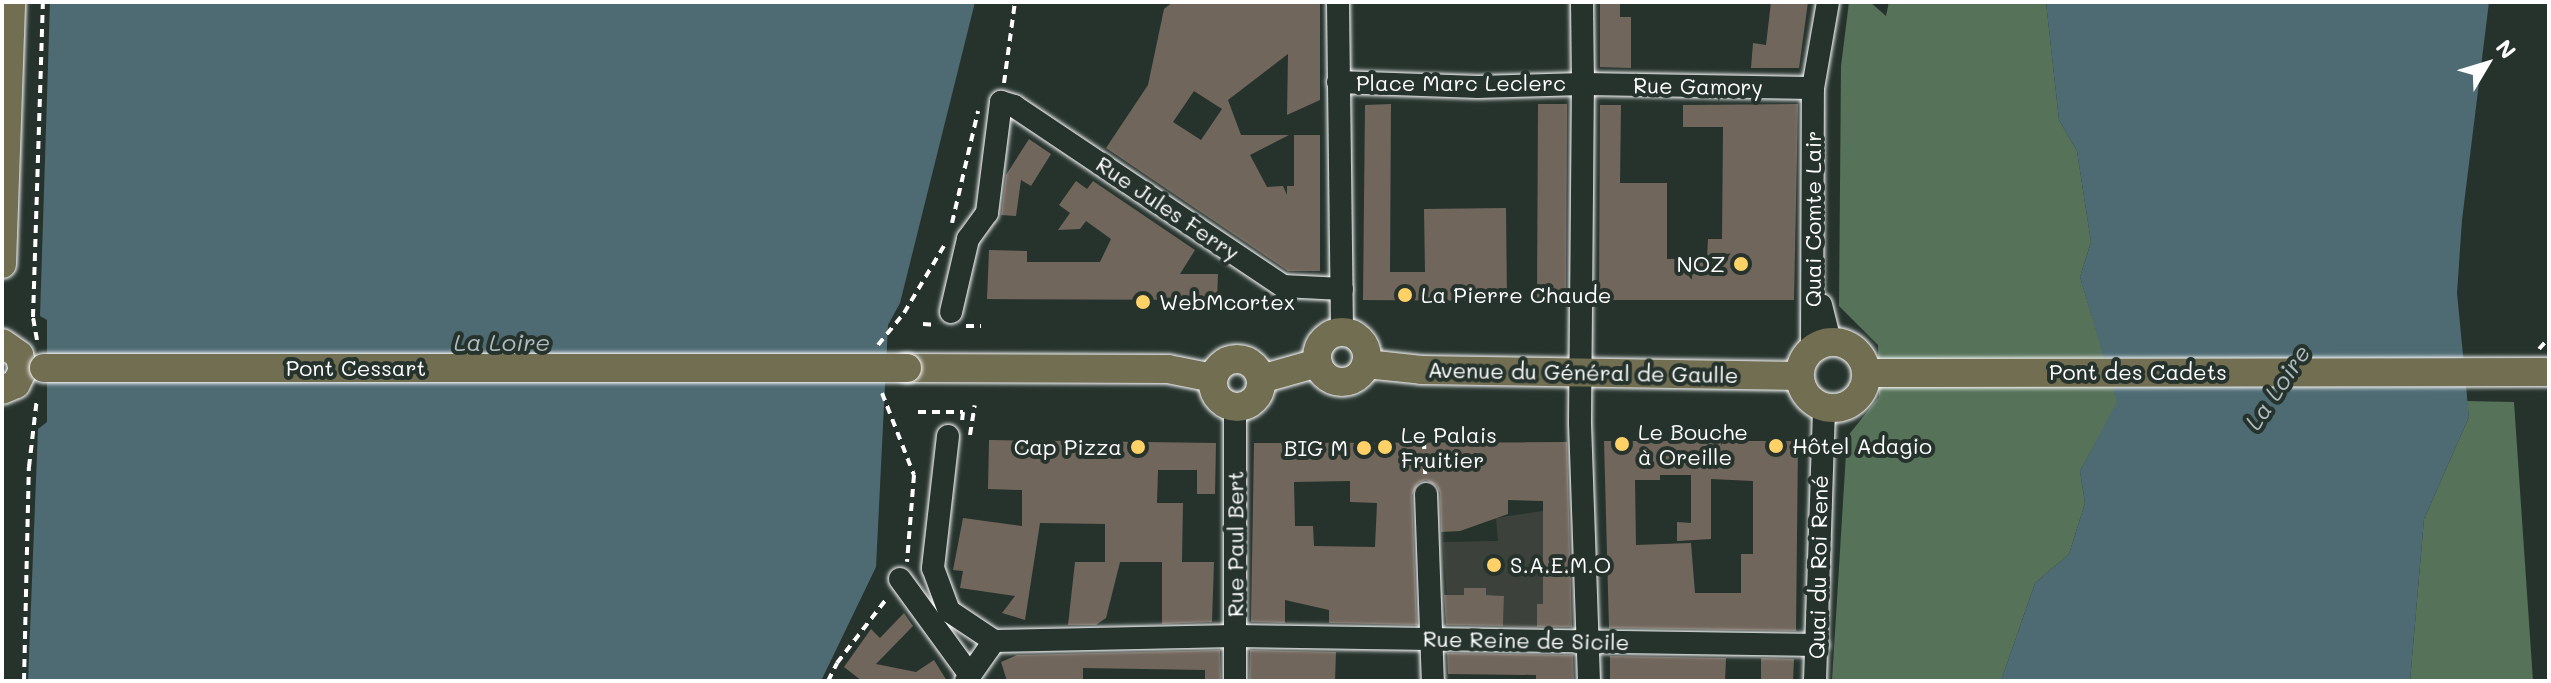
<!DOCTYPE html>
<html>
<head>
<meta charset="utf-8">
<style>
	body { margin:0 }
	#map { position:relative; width:2551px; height:683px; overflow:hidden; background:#26332d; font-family:Mali,sans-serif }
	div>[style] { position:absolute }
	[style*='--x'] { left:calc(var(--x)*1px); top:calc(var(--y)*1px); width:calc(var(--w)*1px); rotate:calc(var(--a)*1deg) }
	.built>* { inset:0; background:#3c423b }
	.green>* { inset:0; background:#567259 }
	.water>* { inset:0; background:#4e6b74 }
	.building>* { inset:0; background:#71665c }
	.path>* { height:4px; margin-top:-2px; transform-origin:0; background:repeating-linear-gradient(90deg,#fff 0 8px,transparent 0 14px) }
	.roads { filter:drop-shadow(0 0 2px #fff) drop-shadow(0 0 2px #fff) }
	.minor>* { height:22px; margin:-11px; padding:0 11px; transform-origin:11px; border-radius:11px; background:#26332d }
	.major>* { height:28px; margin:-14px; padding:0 14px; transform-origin:14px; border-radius:14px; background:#726e52 }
	.major>.ring { margin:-14px; padding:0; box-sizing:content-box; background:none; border:28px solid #726e52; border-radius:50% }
	.bridges { filter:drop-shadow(0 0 2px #fff) drop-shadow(0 0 2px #fff) }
	.major-bridge>* { height:28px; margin:-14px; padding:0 14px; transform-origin:14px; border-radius:14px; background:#726e52 }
	.dots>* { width:22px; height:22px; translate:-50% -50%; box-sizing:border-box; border:4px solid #26332d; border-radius:50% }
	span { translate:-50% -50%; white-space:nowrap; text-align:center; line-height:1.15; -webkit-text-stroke:8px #26332d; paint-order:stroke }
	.street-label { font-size:22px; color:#fff }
	.poi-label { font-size:22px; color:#fff }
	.right { translate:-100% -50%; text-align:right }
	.left { translate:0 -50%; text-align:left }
	.water-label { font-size:24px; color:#afbcc0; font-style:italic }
	.frame { position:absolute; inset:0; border:4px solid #fff; pointer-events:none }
	.north { position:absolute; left:2447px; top:24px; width:80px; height:80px; -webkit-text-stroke:6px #26332d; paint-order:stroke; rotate:52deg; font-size:22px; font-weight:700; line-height:32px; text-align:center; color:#fff }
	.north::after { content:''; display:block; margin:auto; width:28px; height:36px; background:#fff; clip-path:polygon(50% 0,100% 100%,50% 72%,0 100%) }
</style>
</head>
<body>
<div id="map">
	<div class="built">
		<div style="clip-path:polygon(1543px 511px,1543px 604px,1537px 605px,1537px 628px,1503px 626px,1504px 596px,1486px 595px,1485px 588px,1464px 588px,1464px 595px,1447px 595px,1443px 542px,1498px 541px,1496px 518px)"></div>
	</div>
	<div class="green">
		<div style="clip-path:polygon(1849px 2px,1870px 2px,1886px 16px,1889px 2px,2046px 2px,2059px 120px,2077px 151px,2091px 242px,2080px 277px,2118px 402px,2080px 471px,2085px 503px,2069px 554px,2035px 583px,2001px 681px,1832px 681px,1847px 437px,1879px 397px,1878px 345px,1839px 306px,1841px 66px)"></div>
		<div style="clip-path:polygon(2467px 401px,2514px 402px,2533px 681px,2410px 681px,2424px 519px,2469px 417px)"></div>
	</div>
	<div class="water">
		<div style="clip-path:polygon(50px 2px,975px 2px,900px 303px,888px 325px,876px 567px,821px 681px,28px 681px,38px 429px,47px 422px,47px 320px,40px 316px)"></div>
		<div style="clip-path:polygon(2046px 2px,2489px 2px,2462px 220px,2457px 293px,2469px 417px,2424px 519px,2410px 681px,2001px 681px,2035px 583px,2069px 554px,2085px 503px,2080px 471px,2117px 402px,2080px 277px,2091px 242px,2077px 151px,2059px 120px)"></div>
	</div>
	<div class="building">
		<div style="clip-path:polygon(evenodd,1173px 2px,1320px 2px,1320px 100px,1287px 115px,1288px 54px,1228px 100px,1241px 135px,1289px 135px,1250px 155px,1267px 187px,1283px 186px,1287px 195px,1287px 186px,1294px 186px,1294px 135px,1320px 135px,1320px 271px,1288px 271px,1106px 148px,1148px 85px,1164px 9px,1173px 2px,1194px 91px,1222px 109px,1201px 140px,1173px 122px,1194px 91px)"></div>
		<div style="clip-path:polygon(1600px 2px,1620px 2px,1620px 17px,1631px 17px,1631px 68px,1600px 67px)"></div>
		<div style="clip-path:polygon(1771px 2px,1808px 2px,1799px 68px,1751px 68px,1753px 43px,1766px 45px)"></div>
		<div style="clip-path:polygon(1391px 104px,1390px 272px,1425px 272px,1424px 209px,1506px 208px,1507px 301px,1363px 300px,1365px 105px)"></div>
		<div style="clip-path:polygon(1538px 104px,1567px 104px,1566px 301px,1537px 301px)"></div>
		<div style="clip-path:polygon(1798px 104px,1794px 300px,1599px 300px,1600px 105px,1621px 105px,1620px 183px,1667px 183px,1667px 259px,1707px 258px,1708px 239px,1722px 239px,1723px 127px,1683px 127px,1683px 105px)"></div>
		<div style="clip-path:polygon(1029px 139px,1051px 154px,1031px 186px,1021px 180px,1016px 216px,1001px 215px,1006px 175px)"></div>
		<div style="clip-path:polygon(1076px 181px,1087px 189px,1093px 181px,1195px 250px,1180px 274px,1218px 274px,1217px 300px,987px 299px,989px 250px,1027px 251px,1027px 262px,1100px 262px,1111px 239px,1086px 221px,1080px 229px,1058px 230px,1070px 213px,1059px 205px)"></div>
		<div style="clip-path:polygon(989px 440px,1216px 443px,1215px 494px,1197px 494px,1197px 470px,1158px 470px,1157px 503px,1183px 503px,1182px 562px,1214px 562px,1212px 622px,1162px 624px,1162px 562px,1120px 562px,1106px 618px,1096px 625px,1068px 625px,1075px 562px,1105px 562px,1105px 524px,1040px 523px,1025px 620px,1002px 613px,1015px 596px,960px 588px,963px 571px,953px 570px,963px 518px,1022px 526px,1022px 490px,988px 489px)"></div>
		<div style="clip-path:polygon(evenodd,1604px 441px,1798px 441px,1796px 631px,1609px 628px,1604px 441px,1660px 475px,1691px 475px,1691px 523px,1677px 522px,1677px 541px,1711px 539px,1711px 479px,1753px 481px,1753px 554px,1741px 554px,1741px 593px,1695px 593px,1691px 543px,1636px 545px,1635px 480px,1660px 480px,1660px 475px)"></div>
		<div style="clip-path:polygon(evenodd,1567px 442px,1572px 627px,1537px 627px,1537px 604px,1543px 604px,1543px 501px,1508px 500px,1508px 514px,1460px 531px,1441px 532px,1440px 493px,1437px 486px,1426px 480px,1418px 483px,1412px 495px,1417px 625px,1329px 623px,1329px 610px,1285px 600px,1285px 623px,1251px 622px,1254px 443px,1567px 442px,1350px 481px,1350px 502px,1377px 503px,1375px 547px,1314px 546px,1313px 526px,1295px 526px,1294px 482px,1350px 481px)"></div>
		<div style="clip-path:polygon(1464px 588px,1486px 588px,1486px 595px,1504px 596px,1503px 626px,1446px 625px,1444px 595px,1464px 595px)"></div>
		<div style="clip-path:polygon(904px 613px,913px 626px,876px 664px,916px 672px,934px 660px,947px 681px,862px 681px,844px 667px,871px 629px,880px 638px)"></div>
		<div style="clip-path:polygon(1220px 650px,1221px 681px,1205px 681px,1205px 670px,1083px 668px,1083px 681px,1007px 681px,1001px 662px,1017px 655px)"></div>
		<div style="clip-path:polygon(1250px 650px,1336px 652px,1335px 681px,1249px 681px)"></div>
		<div style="clip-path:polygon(1447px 653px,1573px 655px,1574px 681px,1536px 681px,1536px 675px,1448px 674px)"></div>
		<div style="clip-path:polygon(1610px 656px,1726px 658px,1725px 681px,1610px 681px)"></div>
		<div style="clip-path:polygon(1761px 658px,1794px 659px,1793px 681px,1761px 681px)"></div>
	</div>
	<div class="path">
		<div style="--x:1004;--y:83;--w:82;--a:-82.3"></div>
		<div style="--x:952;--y:223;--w:115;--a:-76.9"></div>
		<div style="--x:923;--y:324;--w:14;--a:4"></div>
		<div style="--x:966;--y:326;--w:15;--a:0"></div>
		<div style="--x:37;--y:340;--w:23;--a:-100"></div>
		<div style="--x:33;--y:317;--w:315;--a:-88.2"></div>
		<div style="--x:878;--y:345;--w:41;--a:-50.9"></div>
		<div style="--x:904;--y:313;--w:78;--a:-59.2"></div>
		<div style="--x:2539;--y:349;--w:15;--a:-48"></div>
		<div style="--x:882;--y:393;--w:88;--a:68.7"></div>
		<div style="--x:914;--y:475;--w:87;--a:94.6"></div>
		<div style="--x:918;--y:412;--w:45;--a:0"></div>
		<div style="--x:963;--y:412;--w:9;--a:96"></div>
		<div style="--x:970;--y:435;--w:30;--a:-81"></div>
		<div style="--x:1424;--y:441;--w:33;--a:88"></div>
		<div style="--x:24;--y:681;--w:214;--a:-88.7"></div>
		<div style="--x:29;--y:467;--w:69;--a:-83.4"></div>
		<div style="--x:828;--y:681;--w:20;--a:-63"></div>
		<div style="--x:837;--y:663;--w:83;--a:-52.3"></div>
	</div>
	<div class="roads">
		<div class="minor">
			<div style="--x:1338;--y:2;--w:330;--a:89.3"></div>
			<div style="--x:1338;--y:82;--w:140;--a:2"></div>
			<div style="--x:1478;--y:87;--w:105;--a:-1.6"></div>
			<div style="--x:1583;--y:84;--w:82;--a:-90.7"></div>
			<div style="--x:1821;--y:305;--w:38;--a:76"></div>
			<div style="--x:951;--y:312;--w:75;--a:-76.9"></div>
			<div style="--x:968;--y:239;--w:32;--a:-54"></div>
			<div style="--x:987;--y:213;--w:112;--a:-82.8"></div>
			<div style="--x:1001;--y:102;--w:14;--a:17"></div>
			<div style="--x:1014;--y:106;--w:324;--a:33.8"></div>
			<div style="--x:1283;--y:286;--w:59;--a:2.9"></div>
			<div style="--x:1812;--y:350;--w:262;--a:-89.8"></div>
			<div style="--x:1813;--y:88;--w:87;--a:-80.1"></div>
			<div style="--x:1235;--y:407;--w:274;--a:90"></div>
			<div style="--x:948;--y:436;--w:133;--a:96.5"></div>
			<div style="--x:933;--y:568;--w:46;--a:69.6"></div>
			<div style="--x:949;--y:611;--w:54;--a:33.7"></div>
			<div style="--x:1426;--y:494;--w:187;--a:87.9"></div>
			<div style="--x:900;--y:579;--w:119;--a:53.9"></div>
			<div style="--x:994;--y:641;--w:241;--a:-1.2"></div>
			<div style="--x:1235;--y:636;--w:583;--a:0.88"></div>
			<div style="--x:966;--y:681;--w:49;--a:-55"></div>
			<div style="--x:1589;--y:681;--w:259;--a:-92"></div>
			<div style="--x:1580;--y:422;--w:338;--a:-89.5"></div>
			<div style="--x:1583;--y:84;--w:230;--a:1"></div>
			<div style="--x:1815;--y:681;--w:275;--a:-88.1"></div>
		</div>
		<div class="major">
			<div style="--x:2;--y:264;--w:262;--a:-88"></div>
			<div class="ring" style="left:1317px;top:332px;width:22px;height:22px"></div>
			<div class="ring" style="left:1800px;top:342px;width:38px;height:38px"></div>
			<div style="--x:2;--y:343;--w:21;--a:35"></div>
			<div style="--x:19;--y:355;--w:16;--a:75"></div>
			<div style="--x:23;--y:370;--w:16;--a:117"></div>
			<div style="--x:16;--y:384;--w:15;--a:157"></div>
			<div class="ring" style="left:1213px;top:359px;width:20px;height:20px"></div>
			<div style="--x:1366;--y:364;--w:56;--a:6.1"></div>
			<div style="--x:1422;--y:370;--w:378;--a:0.9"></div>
			<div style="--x:907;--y:368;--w:261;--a:0.2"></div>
			<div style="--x:1168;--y:369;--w:46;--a:11.3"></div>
			<div style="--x:1866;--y:373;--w:683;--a:-0.08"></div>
			<div style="--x:1261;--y:379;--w:59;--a:-15.7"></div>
		</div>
	</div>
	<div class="bridges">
		<div class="major-bridge">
			<div style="--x:44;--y:368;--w:863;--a:0"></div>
		</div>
	</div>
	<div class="dots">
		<div style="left:1741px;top:264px;background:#ffd166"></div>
		<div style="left:1405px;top:295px;background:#ffd166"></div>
		<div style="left:1143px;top:302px;background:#ffd166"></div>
		<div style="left:1622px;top:444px;background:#ffd166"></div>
		<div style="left:1776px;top:446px;background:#ffd166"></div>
		<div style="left:1138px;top:447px;background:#ffd166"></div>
		<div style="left:1385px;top:447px;background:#ffd166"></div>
		<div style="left:1364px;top:448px;background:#ffd166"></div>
		<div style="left:1494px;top:565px;background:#ffd166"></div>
	</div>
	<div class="street-label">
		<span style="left:1461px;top:83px">Place Marc Leclerc</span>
		<span style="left:1698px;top:86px;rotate:1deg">Rue Gamory</span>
		<span style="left:1168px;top:208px;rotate:34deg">Rue Jules Ferry</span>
		<span style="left:1813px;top:219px;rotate:-90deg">Quai Comte Lair</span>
		<span style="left:356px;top:368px">Pont Cessart</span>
		<span style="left:1583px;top:372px;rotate:1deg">Avenue du Général de Gaulle</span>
		<span style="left:2138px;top:372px">Pont des Cadets</span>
		<span style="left:1235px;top:544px;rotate:-90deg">Rue Paul Bert</span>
		<span style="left:1818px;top:567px;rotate:-89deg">Quai du Roi René</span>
		<span style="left:1526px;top:640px;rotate:1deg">Rue Reine de Sicile</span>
	</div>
	<div class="poi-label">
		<span class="right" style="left:1725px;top:264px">NOZ</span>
		<span class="left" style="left:1421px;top:295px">La Pierre Chaude</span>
		<span class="left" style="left:1159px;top:302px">WebMcortex</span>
		<span class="left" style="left:1638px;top:444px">Le Bouche<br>à Oreille</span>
		<span class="left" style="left:1401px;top:447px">Le Palais<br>Fruitier</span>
		<span class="left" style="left:1792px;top:446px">Hôtel Adagio</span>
		<span class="right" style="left:1122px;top:447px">Cap Pizza</span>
		<span class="right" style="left:1348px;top:448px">BIG M</span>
		<span class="left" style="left:1510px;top:565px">S.A.E.M.O</span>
	</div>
	<div class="water-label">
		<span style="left:502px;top:342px">La Loire</span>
		<span style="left:2277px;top:387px;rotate:-56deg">La Loire</span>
	</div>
	<div class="frame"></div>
	<div class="north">N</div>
</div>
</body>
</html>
